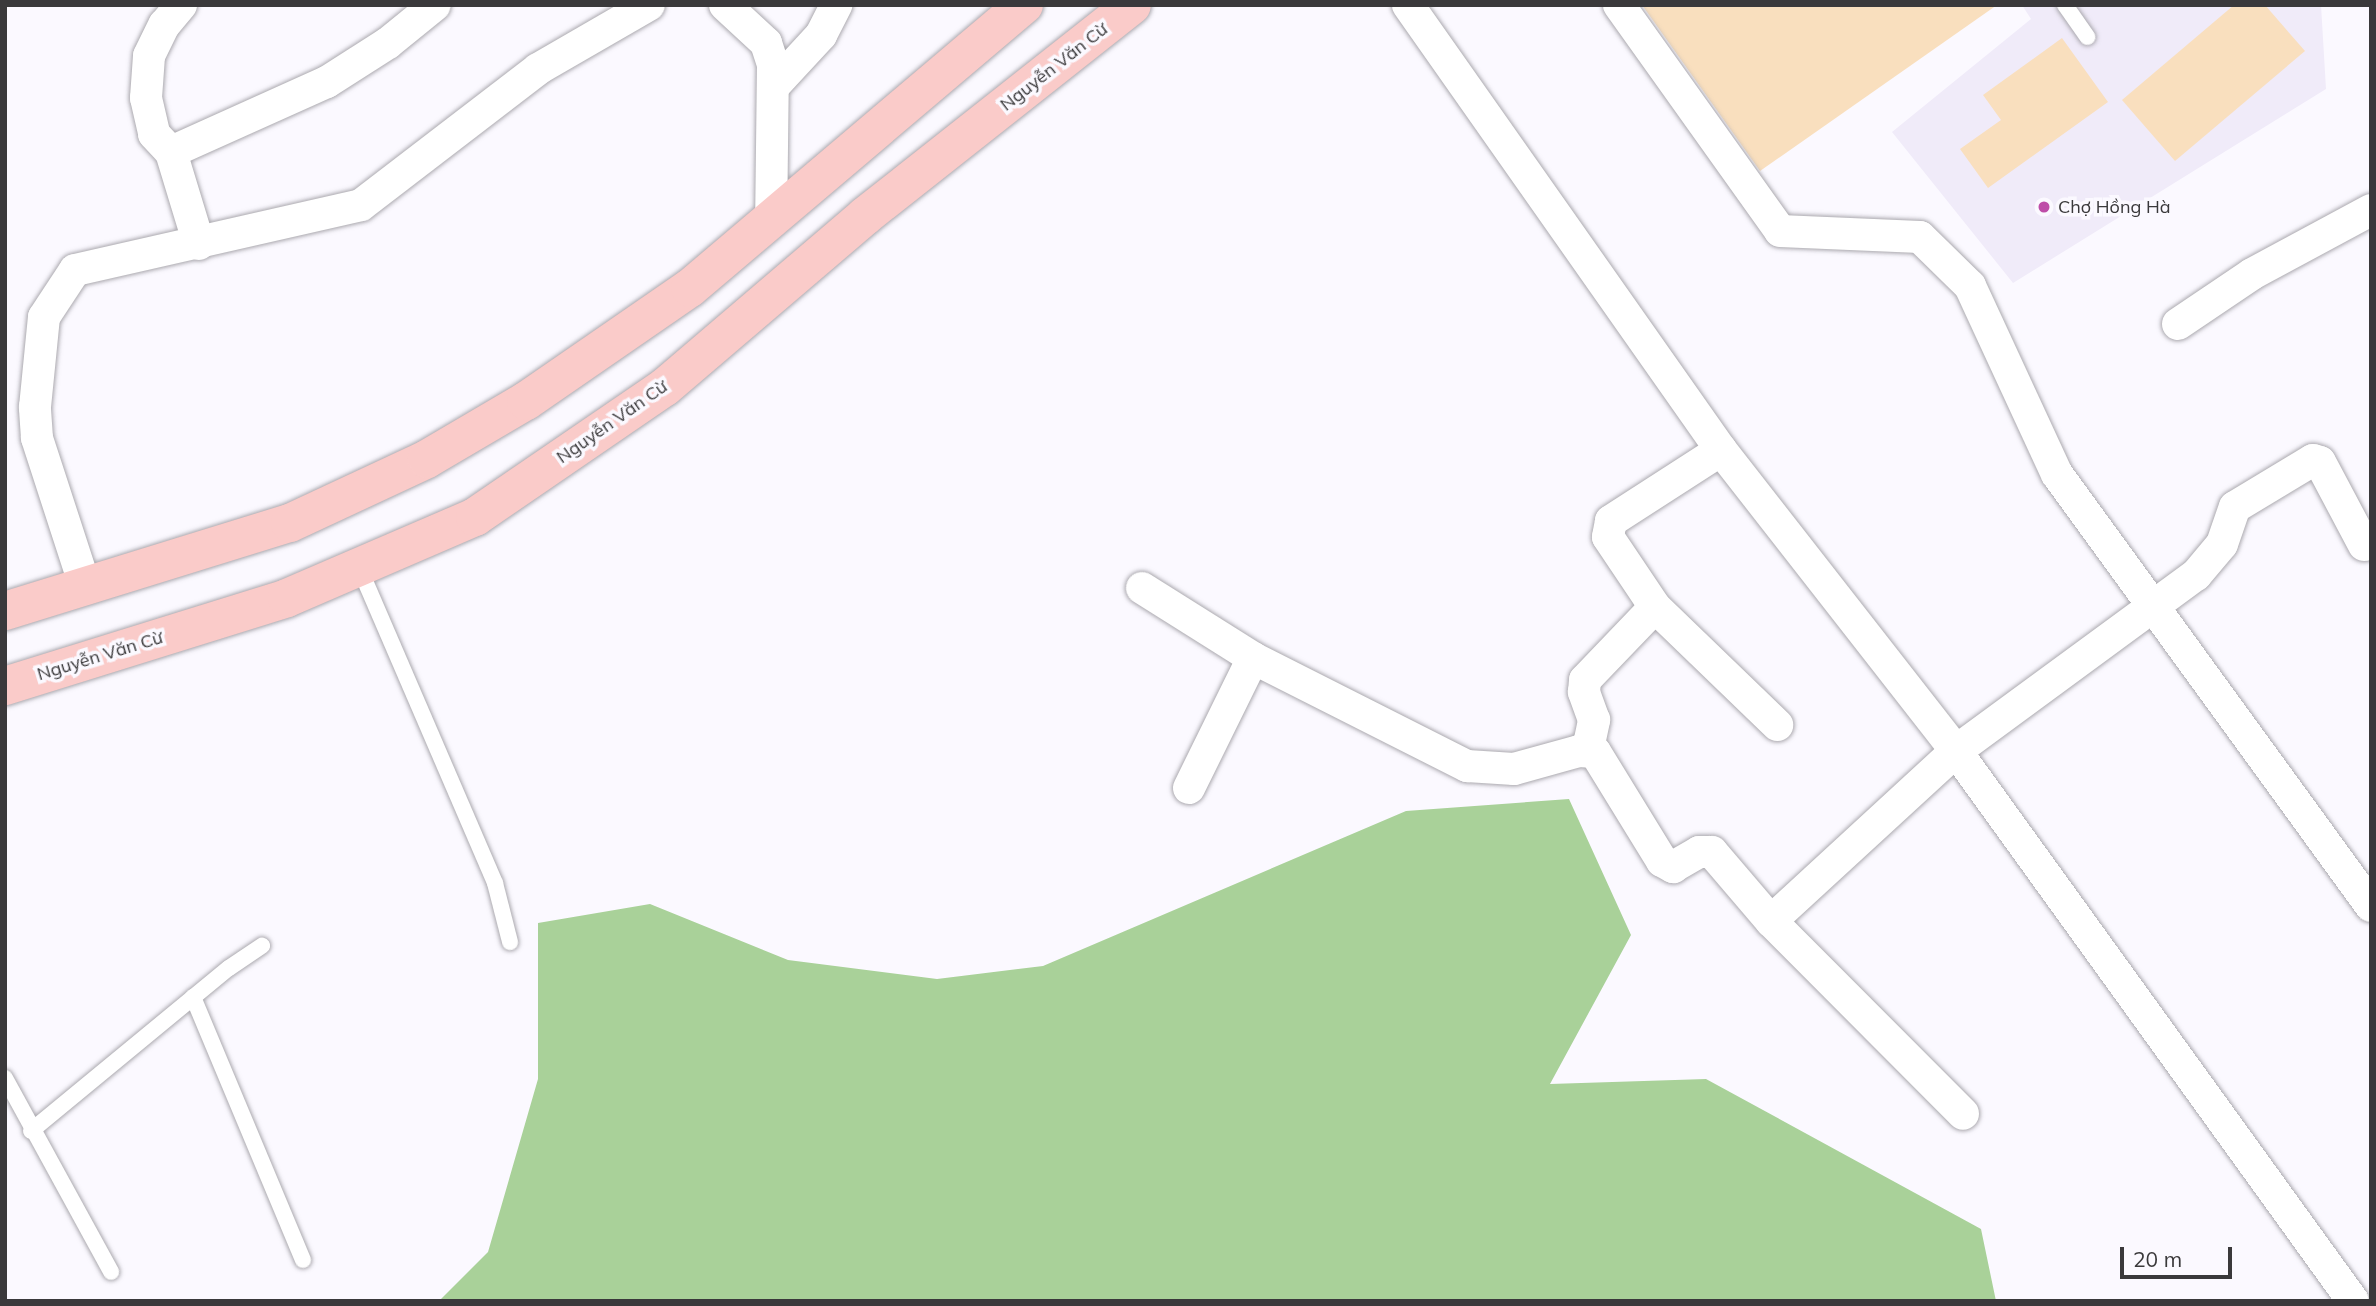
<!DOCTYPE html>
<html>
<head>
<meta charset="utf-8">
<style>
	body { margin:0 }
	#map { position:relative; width:2376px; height:1306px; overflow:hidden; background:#fbf9ff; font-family:Mulish,sans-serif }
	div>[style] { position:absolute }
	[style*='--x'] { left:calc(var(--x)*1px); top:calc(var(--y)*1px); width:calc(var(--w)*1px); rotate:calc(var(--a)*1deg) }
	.built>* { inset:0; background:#f0ebf9 }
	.forest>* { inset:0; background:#a9d199 }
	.building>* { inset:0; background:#f9dfbe }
	.roads { filter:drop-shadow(0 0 2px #aba9af) drop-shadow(0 0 2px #aba9af) }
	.lane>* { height:16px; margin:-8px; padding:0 8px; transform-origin:8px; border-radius:8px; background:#fff }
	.street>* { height:32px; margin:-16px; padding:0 16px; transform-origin:16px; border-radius:16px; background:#fff }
	.primary>* { height:38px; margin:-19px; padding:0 19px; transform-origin:19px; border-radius:19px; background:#facbc9 }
	.dots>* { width:19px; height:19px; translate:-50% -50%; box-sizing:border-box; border:4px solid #fbf9ff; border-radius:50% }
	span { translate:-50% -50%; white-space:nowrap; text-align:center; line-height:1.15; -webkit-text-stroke:7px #fbf9ff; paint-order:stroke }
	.street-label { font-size:18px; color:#3a393b }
	.poi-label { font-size:18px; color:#3a393b }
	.left { translate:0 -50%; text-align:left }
	.frame { position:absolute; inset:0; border:7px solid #3a393b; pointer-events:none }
	.scale { position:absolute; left:2120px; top:1247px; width:112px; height:32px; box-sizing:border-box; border:4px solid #3a393b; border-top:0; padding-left:9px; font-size:21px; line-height:24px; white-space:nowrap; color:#3a393b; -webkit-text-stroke:5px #fbf9ff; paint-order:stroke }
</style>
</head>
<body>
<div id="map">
	<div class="built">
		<div style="clip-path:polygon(2022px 5px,2321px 5px,2326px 89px,2013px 283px,1892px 132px,2031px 19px)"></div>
	</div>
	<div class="forest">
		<div style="clip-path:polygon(1569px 799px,1631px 935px,1550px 1084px,1706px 1079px,1981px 1229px,1996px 1301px,439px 1301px,488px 1252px,538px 1079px,538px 923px,650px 904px,788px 960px,937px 979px,1043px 966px,1406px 811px)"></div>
	</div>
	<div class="building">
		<div style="clip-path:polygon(1642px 5px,1997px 5px,1760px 171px)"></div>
		<div style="clip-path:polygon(2234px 5px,2265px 5px,2305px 51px,2175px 161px,2122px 100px)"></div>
		<div style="clip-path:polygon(2062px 38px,2108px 102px,1988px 188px,1960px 149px,2001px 120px,1983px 95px)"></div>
	</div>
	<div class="roads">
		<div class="lane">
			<div style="--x:2065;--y:5;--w:39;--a:55"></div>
			<div style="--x:359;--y:567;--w:344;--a:66.7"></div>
			<div style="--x:495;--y:883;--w:61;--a:75.7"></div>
			<div style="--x:193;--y:997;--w:285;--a:67.3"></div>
			<div style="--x:5;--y:1078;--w:221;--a:61.3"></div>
			<div style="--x:31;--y:1131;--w:256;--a:-39.5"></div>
			<div style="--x:229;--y:968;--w:40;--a:-34"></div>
		</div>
		<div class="street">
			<div style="--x:181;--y:5;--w:26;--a:130"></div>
			<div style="--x:164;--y:25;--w:34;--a:116"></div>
			<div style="--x:149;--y:56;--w:42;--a:94.1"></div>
			<div style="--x:146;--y:98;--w:37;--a:77"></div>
			<div style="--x:154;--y:134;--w:25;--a:47"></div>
			<div style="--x:171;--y:152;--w:96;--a:73.1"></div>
			<div style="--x:725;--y:5;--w:56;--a:42.8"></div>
			<div style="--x:766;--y:43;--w:23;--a:72"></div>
			<div style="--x:773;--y:65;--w:156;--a:90.7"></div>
			<div style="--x:1408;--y:5;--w:544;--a:54.88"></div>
			<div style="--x:1721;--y:450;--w:382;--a:52"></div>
			<div style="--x:1956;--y:751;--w:678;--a:54.18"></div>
			<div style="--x:1619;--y:5;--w:277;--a:54.5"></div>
			<div style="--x:1780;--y:231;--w:140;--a:2.5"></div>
			<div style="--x:1920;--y:237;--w:70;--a:44.4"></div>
			<div style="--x:1970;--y:286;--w:207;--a:65.2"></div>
			<div style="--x:2057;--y:474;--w:534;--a:53.99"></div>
			<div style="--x:773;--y:87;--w:71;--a:-47.3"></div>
			<div style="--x:821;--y:35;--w:34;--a:-63"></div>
			<div style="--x:171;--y:152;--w:171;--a:-24.2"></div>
			<div style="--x:327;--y:82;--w:72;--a:-32.6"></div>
			<div style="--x:388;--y:43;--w:60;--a:-39"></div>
			<div style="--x:2178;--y:324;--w:89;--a:-34"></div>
			<div style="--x:2252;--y:274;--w:135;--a:-28.3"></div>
			<div style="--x:1721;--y:450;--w:131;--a:147.2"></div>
			<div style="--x:1611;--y:521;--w:16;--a:101"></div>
			<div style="--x:1608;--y:537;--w:84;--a:56.1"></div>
			<div style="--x:1655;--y:607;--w:170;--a:44"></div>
			<div style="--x:85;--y:586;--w:156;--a:-108"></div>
			<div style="--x:37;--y:438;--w:31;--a:-94"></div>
			<div style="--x:35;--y:407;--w:90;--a:-84.3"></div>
			<div style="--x:44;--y:317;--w:56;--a:-56.6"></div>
			<div style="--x:75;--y:270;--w:293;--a:-12.8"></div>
			<div style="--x:361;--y:205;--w:223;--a:-37.5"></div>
			<div style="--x:538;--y:69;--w:128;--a:-30"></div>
			<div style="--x:1142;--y:588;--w:131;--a:32.2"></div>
			<div style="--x:1253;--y:658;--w:240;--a:26.8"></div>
			<div style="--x:1467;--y:766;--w:47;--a:3.7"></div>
			<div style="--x:1514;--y:769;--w:67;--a:-15.5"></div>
			<div style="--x:1579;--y:751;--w:16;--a:4"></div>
			<div style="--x:1595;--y:752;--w:128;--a:58.4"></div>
			<div style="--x:1662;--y:861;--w:13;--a:29"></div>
			<div style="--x:1673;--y:867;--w:30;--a:-30"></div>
			<div style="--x:1699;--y:852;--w:13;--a:0"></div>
			<div style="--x:1712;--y:852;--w:91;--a:49.5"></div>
			<div style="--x:1771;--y:921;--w:272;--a:45.1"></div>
			<div style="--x:1588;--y:749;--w:30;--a:-78"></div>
			<div style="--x:1594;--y:720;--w:30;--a:-110"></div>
			<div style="--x:1584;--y:692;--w:12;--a:-85"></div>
			<div style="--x:1585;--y:680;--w:101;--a:-46.2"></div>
			<div style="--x:1189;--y:788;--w:145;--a:-63.8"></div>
			<div style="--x:1771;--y:921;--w:251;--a:-42.6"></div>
			<div style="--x:1956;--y:751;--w:298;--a:-36.3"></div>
			<div style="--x:2196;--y:575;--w:40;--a:-50"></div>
			<div style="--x:2222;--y:544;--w:39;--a:-71"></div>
			<div style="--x:2235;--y:507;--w:91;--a:-31.1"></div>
			<div style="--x:2313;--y:460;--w:7;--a:16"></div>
			<div style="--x:2320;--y:462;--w:94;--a:62.1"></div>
		</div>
		<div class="primary">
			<div style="--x:5;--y:611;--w:298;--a:-17.2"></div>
			<div style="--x:290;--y:523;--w:151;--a:-25"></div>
			<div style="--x:427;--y:459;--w:115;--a:-30.4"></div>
			<div style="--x:526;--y:401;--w:199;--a:-34.6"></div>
			<div style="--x:690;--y:288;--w:438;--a:-40.3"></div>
			<div style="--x:5;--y:686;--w:295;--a:-17.3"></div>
			<div style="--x:287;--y:598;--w:205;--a:-23.3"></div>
			<div style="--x:475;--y:517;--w:230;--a:-34.4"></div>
			<div style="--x:665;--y:387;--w:263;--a:-40.5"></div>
			<div style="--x:865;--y:216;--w:340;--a:-38.3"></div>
		</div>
	</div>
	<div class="dots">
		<div style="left:2044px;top:207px;background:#be4da8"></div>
	</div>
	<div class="street-label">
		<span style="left:1054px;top:67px;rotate:-38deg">Nguyễn Văn Cừ</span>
		<span style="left:612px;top:422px;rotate:-35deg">Nguyễn Văn Cừ</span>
		<span style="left:100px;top:656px;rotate:-17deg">Nguyễn Văn Cừ</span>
	</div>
	<div class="poi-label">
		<span class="left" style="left:2058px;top:207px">Chợ Hồng Hà</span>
	</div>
	<div class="frame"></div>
	<div class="scale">20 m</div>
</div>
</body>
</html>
